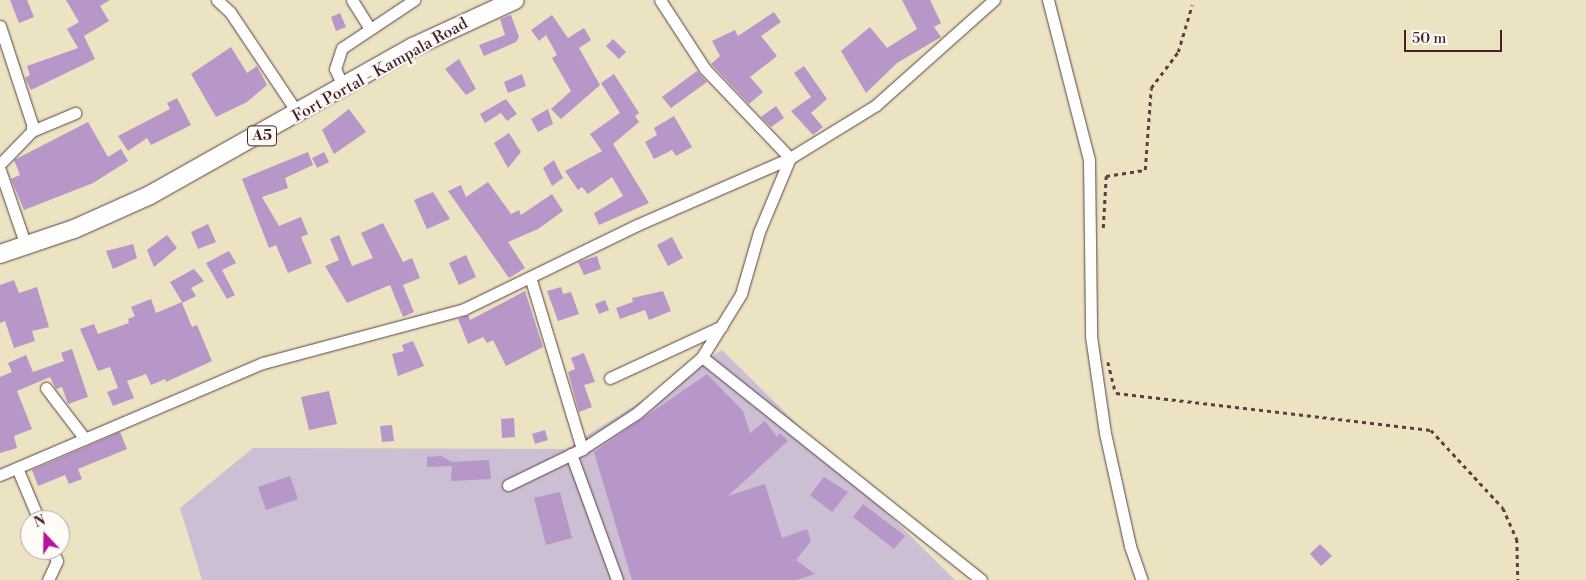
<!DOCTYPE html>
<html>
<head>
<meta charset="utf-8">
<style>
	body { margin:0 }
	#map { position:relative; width:1586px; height:580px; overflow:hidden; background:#ebe3c2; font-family:"Libre Bodoni",serif }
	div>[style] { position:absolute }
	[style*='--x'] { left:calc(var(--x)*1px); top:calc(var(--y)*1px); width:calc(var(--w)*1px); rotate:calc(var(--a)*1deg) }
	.industrial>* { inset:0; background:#ccbfd4 }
	.building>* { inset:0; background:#b796c8 }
	.path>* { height:2.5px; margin-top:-1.25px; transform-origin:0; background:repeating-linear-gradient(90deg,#623c42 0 4px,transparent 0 8px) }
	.roads { filter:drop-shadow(0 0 1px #623c42) drop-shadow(0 0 1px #623c42) }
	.street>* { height:11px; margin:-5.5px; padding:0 5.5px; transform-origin:5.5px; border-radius:5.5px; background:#fff }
	.primary>* { height:18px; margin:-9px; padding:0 9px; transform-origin:9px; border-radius:9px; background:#fff }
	span { translate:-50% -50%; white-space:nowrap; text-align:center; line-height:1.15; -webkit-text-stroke:4px #fdfcf7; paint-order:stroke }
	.shield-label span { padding:1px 4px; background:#fdfcf7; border:1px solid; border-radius:4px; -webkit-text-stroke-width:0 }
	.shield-label { font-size:15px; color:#4a1f2b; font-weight:700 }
	.street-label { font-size:16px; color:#4a1f2b }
	.north { position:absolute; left:20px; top:510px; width:50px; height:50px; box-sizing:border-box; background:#fdfcf7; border:1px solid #b5a4a5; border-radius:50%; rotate:339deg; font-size:14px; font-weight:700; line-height:20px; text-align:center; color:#4a1f2b }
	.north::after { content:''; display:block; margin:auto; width:18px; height:22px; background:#b5179e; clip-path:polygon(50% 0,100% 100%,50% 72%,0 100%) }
	.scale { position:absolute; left:1404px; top:30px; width:98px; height:22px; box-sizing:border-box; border:2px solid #4a1f2b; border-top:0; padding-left:6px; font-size:15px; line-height:18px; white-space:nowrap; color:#4a1f2b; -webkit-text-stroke:4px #fdfcf7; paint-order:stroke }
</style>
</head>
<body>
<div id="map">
	<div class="industrial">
		<div style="clip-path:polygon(722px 350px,955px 580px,202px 580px,180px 508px,253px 448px,566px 449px)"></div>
	</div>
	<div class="building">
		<div style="clip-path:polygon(10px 0,27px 0,34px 17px,19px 23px)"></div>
		<div style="clip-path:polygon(66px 0,110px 0,100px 6px,109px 21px,84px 36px,95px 59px,31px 90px,25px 78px,30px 75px,27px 66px,78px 48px,67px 29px,79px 22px)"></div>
		<div style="clip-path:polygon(902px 0,930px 0,941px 23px,934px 27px,941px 37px,897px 63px,866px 93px,841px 51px,870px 27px,887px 48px,917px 29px)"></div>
		<div style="clip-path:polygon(774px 12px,781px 22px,761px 36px,777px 56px,750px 77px,763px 92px,749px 104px,711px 64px,720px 56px,712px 41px,735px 30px,738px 36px)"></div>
		<div style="clip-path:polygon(340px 13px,346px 27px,336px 31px,331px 17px)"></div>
		<div style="clip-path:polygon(511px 15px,519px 37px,516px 42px,484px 56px,479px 45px,505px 35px,500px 19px)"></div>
		<div style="clip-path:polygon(552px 15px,568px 38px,584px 28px,591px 40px,579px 48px,600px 85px,561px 119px,551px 109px,571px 91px,552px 58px,557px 55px,546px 35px,539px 41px,531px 30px)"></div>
		<div style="clip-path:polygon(613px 39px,626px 52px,619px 59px,606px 46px)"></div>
		<div style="clip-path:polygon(231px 47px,247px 73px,257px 66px,267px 85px,247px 102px,216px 117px,191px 74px)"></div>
		<div style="clip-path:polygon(459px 59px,476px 89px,466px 95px,445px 69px)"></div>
		<div style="clip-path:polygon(804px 66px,827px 99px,811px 113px,823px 127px,813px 135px,791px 111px,811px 97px,794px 73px)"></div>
		<div style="clip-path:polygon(697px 71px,707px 82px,671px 108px,662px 97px)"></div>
		<div style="clip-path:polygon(522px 74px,526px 86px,508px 93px,504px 82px)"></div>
		<div style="clip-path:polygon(614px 74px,639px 113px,635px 116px,639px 122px,613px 144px,649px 203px,599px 225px,594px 213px,623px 196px,612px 177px,588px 194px,582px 187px,578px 190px,565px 171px,602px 151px,590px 134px,620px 113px,601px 83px)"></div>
		<div style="clip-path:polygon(177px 98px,191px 125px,151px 145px,147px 138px,128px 151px,118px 136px,170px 109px,167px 103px)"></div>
		<div style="clip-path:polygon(506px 99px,517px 114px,507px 121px,501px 113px,485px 123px,480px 114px)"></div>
		<div style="clip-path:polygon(776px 106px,784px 118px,771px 127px,761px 117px)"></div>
		<div style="clip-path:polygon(349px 109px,366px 132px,334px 154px,322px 130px)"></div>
		<div style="clip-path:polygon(548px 109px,553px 124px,538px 132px,531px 119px)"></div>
		<div style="clip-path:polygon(674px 116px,692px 147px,676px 156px,672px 150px,654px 159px,645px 142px,657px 135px,654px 128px)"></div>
		<div style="clip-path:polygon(88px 122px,108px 157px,121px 149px,128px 161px,93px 183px,24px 210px,11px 179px,20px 175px,14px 160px)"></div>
		<div style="clip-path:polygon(509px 133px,521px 152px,508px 168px,494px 143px)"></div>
		<div style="clip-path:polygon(308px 152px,313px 165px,285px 178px,288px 188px,262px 197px,279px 226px,301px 217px,308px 234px,301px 237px,312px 263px,288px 273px,276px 245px,269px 248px,242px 179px)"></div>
		<div style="clip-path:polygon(324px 152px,329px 162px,317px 168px,312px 158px)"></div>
		<div style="clip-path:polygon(554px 160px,563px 178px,552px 186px,543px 168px)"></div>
		<div style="clip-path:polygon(488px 182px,511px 214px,519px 210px,521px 215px,552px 194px,563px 211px,538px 229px,508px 242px,525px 268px,509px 278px,448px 191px,461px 185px,466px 197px)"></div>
		<div style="clip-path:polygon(433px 192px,450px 219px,427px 229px,414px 200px)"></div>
		<div style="clip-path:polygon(383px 223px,403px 262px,412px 258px,420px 278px,403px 285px,414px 312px,403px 317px,390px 285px,347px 303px,325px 266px,339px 260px,330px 239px,339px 235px,352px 266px,373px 258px,361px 233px)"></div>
		<div style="clip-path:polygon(208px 224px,216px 242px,198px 249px,191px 232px)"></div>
		<div style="clip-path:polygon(167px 235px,177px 248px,154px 267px,147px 250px)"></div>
		<div style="clip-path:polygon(672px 237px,683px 258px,668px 266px,657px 245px)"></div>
		<div style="clip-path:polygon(133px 244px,137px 258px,113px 269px,106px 251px)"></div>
		<div style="clip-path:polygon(229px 251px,236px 263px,222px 270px,235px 295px,227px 299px,206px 263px)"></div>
		<div style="clip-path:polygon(466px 255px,476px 277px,459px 285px,449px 263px)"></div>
		<div style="clip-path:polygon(597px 256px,601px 269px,584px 275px,578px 262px)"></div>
		<div style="clip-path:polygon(194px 269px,204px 281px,191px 288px,196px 296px,182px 303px,192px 327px,197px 325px,212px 361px,166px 382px,165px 379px,151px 385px,146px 374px,127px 381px,134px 398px,113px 406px,107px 392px,118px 388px,110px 367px,98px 371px,80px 329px,94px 324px,98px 334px,129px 323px,128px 319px,135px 316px,131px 307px,151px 299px,156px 313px,182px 302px,170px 282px)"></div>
		<div style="clip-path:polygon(14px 280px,19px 293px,37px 287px,49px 327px,32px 331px,35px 341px,14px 348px,5px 321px,0 323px,0 285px)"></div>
		<div style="clip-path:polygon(561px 287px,563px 294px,571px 292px,579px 314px,558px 321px,547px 291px)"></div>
		<div style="clip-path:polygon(525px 291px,543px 347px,506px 366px,493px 340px,487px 343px,483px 337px,468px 344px,458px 319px,468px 315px,470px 320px)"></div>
		<div style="clip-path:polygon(663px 291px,671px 311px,649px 320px,645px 310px,620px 319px,616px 308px,633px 302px,632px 298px)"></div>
		<div style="clip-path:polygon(605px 300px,609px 310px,599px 314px,595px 304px)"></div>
		<div style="clip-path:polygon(413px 341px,424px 366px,398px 376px,392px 354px,404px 351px,402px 345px)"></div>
		<div style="clip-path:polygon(72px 349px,88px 397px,68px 404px,62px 387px,56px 389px,50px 377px,17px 391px,32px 429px,14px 436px,17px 448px,0 453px,0 377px,12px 372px,8px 363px,26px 355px,33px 372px,64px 361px,61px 353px)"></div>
		<div style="clip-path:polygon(584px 353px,595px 382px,584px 385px,592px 407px,579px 412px,568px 372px,575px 369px,571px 358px)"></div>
		<div style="clip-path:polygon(707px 374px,743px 411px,750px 433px,765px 421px,777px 437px,780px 433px,788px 441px,728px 496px,765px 484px,782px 538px,807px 529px,811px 541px,796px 560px,815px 574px,796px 580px,632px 580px,594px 452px)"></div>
		<div style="clip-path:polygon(329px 391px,337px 424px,309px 430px,301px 397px)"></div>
		<div style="clip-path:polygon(514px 418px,515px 437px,502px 438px,501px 419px)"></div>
		<div style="clip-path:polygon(392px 425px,394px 441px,382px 442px,380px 426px)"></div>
		<div style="clip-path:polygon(545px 430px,548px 440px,535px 444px,532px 434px)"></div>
		<div style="clip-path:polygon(120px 432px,127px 449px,78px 469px,82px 479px,69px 484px,65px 475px,38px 486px,32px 470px)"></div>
		<div style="clip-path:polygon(441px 456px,452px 462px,489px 460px,491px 479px,451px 481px,452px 466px,427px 467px,427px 457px)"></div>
		<div style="clip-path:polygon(290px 476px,298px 499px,266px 510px,258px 487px)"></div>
		<div style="clip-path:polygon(824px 477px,848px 492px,832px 512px,810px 495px)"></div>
		<div style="clip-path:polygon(560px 492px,572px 538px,546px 545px,534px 498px)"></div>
		<div style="clip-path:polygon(863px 504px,905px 536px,894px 549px,853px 517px)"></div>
		<div style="clip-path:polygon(1320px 544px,1332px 556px,1321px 566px,1310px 554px)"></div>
	</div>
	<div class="path">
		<div style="--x:1103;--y:228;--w:52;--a:-86.7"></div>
		<div style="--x:1106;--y:176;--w:39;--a:-9"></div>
		<div style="--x:1145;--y:170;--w:82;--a:-85.8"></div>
		<div style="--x:1151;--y:88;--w:45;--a:-53.1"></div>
		<div style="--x:1178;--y:52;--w:49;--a:-73.4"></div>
		<div style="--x:1108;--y:362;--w:32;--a:76"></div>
		<div style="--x:1116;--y:393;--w:317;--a:6.7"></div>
		<div style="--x:1431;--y:430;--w:106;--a:47.3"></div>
		<div style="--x:1503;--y:508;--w:34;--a:66"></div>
		<div style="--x:1517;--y:539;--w:41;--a:88.6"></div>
	</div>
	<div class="roads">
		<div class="street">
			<div style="--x:217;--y:0;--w:18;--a:43"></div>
			<div style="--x:230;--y:12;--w:124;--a:56.2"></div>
			<div style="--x:352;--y:0;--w:34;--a:58"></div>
			<div style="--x:1048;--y:0;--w:165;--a:75.6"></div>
			<div style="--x:1089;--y:160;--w:176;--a:89.3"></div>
			<div style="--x:1091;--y:336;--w:98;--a:81.8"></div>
			<div style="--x:1105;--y:433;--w:116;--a:77.5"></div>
			<div style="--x:1130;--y:546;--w:36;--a:71"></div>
			<div style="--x:0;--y:26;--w:103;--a:71.9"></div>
			<div style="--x:32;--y:124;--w:7;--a:90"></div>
			<div style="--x:32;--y:131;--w:46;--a:134.1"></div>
			<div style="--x:344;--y:88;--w:21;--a:-115"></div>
			<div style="--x:335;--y:69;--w:22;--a:-72"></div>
			<div style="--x:342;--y:48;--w:87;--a:-33.7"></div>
			<div style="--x:32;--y:131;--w:47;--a:-22.7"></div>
			<div style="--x:0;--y:170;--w:80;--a:71.1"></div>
			<div style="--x:531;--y:280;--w:177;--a:73.2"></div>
			<div style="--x:702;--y:357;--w:357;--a:38.6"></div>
			<div style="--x:610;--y:378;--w:123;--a:-24.9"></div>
			<div style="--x:46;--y:388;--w:64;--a:52.6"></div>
			<div style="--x:571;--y:454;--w:134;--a:69.9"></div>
			<div style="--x:17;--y:468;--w:56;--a:67.1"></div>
			<div style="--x:0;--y:475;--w:286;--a:-23.1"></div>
			<div style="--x:263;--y:363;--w:208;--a:-15"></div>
			<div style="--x:464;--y:309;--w:192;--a:-25.9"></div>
			<div style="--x:637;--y:225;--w:167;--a:-23.6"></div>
			<div style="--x:790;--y:158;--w:123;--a:-133.7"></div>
			<div style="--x:705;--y:69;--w:82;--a:-123.1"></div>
			<div style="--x:508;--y:485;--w:82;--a:-25.9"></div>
			<div style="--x:582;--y:449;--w:66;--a:-33.2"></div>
			<div style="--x:637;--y:413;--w:86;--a:-40.7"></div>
			<div style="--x:702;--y:357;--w:74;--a:-58.2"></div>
			<div style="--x:741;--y:294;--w:65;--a:-73.8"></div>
			<div style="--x:759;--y:232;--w:80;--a:-67.3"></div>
			<div style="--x:790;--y:158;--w:101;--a:-31.6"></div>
			<div style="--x:876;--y:105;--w:158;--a:-41.7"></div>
			<div style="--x:48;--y:580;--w:21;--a:-65"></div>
			<div style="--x:57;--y:561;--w:12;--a:-114"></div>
		</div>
		<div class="primary">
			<div style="--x:0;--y:254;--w:78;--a:-18.7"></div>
			<div style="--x:74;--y:229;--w:83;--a:-24.1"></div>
			<div style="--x:150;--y:195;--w:302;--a:-29.4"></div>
			<div style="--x:413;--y:47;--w:112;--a:-24.7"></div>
		</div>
	</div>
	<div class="shield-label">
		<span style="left:262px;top:136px">A5</span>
	</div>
	<div class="street-label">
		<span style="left:380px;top:70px;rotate:-29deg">Fort Portal - Kampala Road</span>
	</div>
	<div class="north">N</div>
	<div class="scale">50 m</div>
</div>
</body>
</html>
